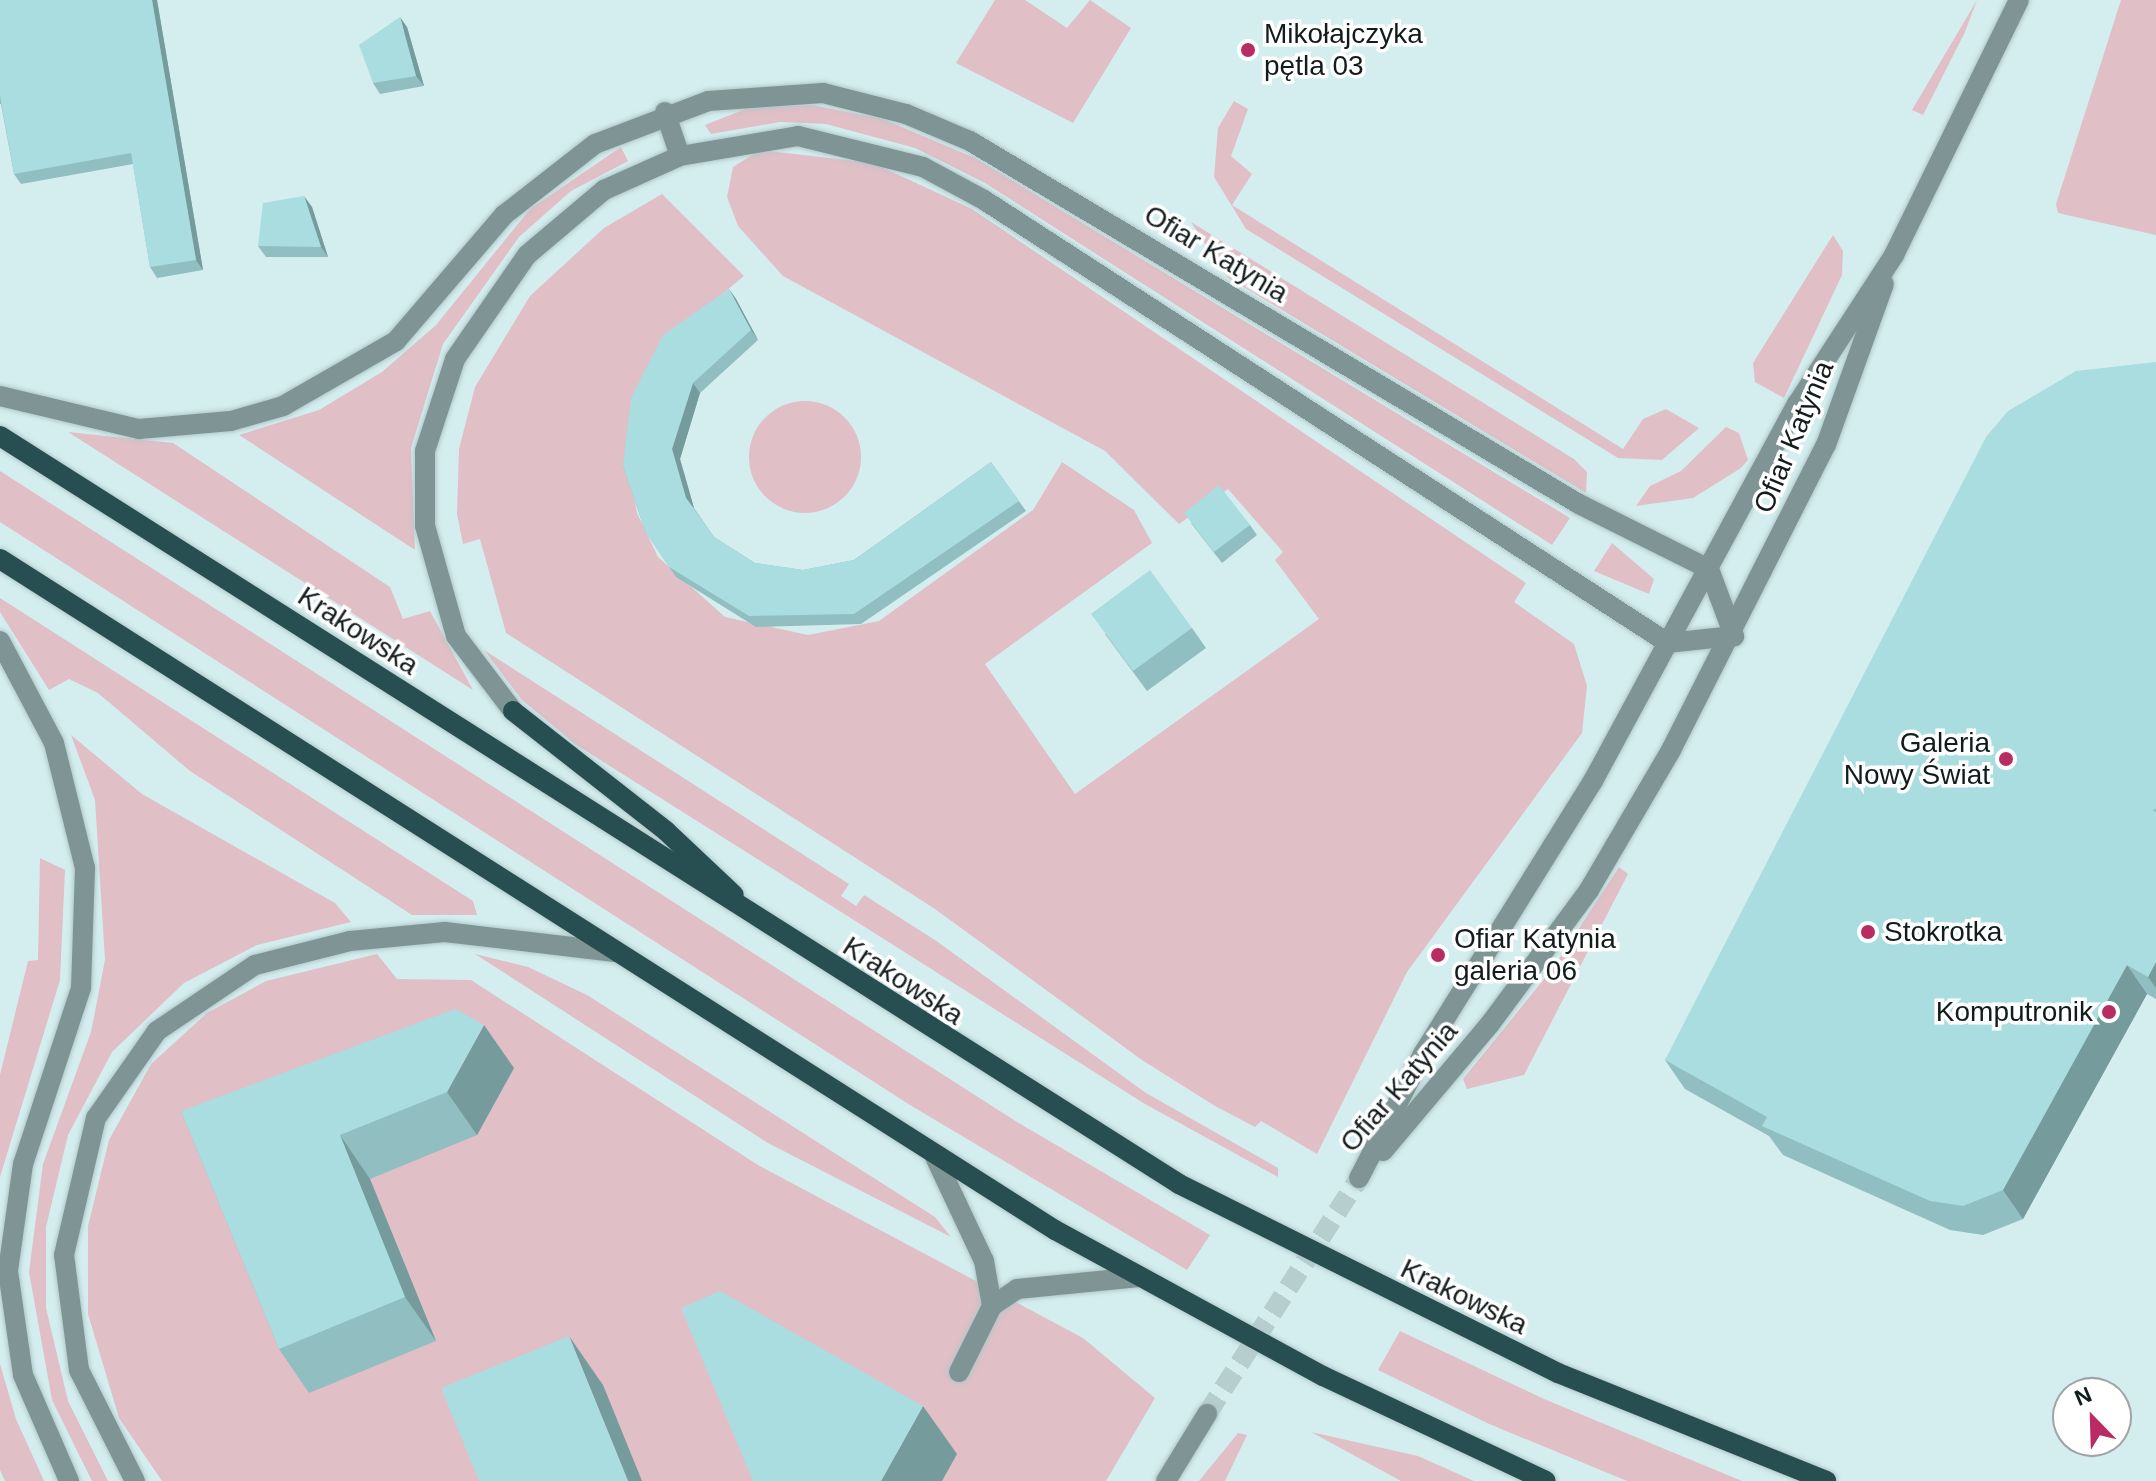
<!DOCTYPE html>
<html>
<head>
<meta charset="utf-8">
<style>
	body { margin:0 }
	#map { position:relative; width:2156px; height:1481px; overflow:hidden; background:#d4eeef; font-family:Helvetica,sans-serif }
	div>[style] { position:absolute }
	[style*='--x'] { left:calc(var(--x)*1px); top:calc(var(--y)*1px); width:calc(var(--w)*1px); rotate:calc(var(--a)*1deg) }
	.green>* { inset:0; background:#e0bfc6 }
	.round { border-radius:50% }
	.minor-tunnel>* { height:20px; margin-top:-10px; transform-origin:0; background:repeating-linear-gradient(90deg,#b7cecf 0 20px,transparent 0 30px) }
	.roads { filter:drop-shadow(0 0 2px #b1c8c9) drop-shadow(0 0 2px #b1c8c9) }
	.minor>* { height:20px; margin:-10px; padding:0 10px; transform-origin:10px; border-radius:10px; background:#7f9495 }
	.major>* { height:20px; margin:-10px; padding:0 10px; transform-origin:10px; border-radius:10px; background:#274f51 }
	.wall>* { inset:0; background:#91bec0 }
	.shaded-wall>* { inset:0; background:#769b9c }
	.building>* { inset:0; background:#a9dddf }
	.dots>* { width:22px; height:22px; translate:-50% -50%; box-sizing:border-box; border:4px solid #fff; border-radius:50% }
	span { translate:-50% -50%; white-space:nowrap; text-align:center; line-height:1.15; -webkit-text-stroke:7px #fff; paint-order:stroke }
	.poi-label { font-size:28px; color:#131c1c }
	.left { translate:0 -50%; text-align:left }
	.right { translate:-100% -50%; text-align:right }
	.street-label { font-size:28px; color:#131c1c }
	.north { position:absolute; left:2052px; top:1377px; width:80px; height:80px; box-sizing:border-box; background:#fff; border:2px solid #a1a4a4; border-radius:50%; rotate:337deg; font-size:22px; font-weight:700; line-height:32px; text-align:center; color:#131c1c }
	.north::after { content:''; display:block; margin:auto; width:28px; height:36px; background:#b82c63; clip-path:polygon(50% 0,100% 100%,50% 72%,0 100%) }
</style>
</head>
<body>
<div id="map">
	<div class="green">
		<div style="clip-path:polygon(995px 0,1025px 0,1067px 28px,1090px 0,1131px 28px,1073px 123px,956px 63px)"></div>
		<div style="clip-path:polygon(1977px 0,1965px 32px,1923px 115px,1912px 110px)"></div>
		<div style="clip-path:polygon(2121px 0,2156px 0,2156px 235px,2058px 213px,2056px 204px)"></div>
		<div style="clip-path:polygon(1234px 101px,1248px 109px,1231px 156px,1252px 174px,1232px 205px,1623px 449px,1643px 419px,1666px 409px,1699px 428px,1662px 460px,1618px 458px,1246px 229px,1214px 177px,1218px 128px)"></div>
		<div style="clip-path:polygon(812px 105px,883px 119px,975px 158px,1570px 518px,1552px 545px,985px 183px,915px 148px,826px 124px,780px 122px,711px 134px,705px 125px,748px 108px)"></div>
		<div style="clip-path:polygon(621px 147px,628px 161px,571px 191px,519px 237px,443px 344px,411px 448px,415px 550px,239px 435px,319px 410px,382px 372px,436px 325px,530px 209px)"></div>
		<div style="clip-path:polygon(760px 150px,873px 163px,972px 209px,1526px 583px,1514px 602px,1574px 644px,1587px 686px,1582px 733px,1407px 972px,1317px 1154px,1261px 1121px,1255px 1127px,1215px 1106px,1142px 1060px,935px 909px,506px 633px,480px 539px,463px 544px,457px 514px,459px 449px,475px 387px,530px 296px,604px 228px,662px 194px,744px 276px,668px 339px,627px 457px,637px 513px,658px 557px,725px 617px,808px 635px,879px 621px,1033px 510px,1062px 462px,1134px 510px,1152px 543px,985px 664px,1075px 794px,1319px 619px,1275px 560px,1283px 552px,1228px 489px,1179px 524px,1105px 451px,783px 276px,738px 226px,727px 197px,733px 167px)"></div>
		<div style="clip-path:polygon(1191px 222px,1574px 459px,1587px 472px,1586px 493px,1227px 277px)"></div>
		<div style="clip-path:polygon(1833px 235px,1843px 251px,1842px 275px,1784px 398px,1755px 382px,1753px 363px)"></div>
		<div class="round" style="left:749px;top:401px;width:112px;height:112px"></div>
		<div style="clip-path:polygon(1726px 427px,1739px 433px,1748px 460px,1741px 468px,1693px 498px,1636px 506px,1650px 486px,1681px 471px)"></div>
		<div style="clip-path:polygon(68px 432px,173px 443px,390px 587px,403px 619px,430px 611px,473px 690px)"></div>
		<div style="clip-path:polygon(0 471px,1017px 1122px,1210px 1235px,1187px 1270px,910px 1105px,0 522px)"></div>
		<div style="clip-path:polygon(1612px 543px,1654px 579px,1649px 594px,1594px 571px)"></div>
		<div style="clip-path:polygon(0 598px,473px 901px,477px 915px,412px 915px,190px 771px,98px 693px,69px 679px,49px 690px,0 612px)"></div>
		<div style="clip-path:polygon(484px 650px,849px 884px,841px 896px,856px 906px,864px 895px,935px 940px,1146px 1093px,1278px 1168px,1278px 1177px,1145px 1104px,575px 744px,522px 700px)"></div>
		<div style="clip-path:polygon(71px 735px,142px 794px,335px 903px,351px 922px,257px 945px,184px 983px,112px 1052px,68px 1135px,46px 1227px,46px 1308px,68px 1401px,108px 1481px,92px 1481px,52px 1400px,29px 1272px,43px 1164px,91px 1032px,105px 960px,95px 800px)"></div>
		<div style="clip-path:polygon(40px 858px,65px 870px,60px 980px,0 1177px,0 1075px,28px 961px,38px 960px)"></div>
		<div style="clip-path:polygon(1619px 867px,1628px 874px,1524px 1075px,1467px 1089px,1463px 1079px,1553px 968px)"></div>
		<div style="clip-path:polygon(377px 954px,397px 979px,471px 980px,758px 1165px,1083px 1338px,1155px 1398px,1106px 1481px,162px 1481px,119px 1418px,88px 1314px,88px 1226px,109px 1140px,151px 1064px,207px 1013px,266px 981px)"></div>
		<div style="clip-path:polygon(475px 954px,528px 967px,587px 995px,935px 1217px,951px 1237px,768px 1143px)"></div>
		<div style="clip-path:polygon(1400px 1331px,1544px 1399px,1742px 1481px,1627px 1481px,1487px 1423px,1378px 1370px)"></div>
		<div style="clip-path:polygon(0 1364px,16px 1419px,44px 1481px,5px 1481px,0 1470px)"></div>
		<div style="clip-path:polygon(1311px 1432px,1418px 1456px,1474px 1481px,1401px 1481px)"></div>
		<div style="clip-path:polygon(1238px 1433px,1247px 1435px,1225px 1481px,1199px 1481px)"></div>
	</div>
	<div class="minor-tunnel">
		<div style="--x:1207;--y:1414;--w:281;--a:-57.2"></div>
	</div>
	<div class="roads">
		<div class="minor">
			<div style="--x:665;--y:112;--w:46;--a:71.2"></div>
			<div style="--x:0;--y:396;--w:143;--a:13.4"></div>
			<div style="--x:139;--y:429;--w:92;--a:-5"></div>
			<div style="--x:231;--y:421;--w:54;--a:-16.1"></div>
			<div style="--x:283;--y:406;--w:130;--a:-29.9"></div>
			<div style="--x:396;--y:341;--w:166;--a:-49.4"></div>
			<div style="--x:504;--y:215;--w:115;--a:-38"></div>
			<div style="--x:595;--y:144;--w:121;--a:-20.8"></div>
			<div style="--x:708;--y:101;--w:115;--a:-4"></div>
			<div style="--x:823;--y:93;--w:86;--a:14.2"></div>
			<div style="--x:906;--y:114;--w:69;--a:22.9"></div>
			<div style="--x:970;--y:141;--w:709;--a:30.8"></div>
			<div style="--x:1579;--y:504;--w:145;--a:26.6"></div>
			<div style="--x:1709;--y:569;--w:72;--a:69.5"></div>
			<div style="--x:0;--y:641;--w:115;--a:62.1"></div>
			<div style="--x:54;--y:743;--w:129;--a:76.1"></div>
			<div style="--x:85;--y:868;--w:120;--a:91.9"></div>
			<div style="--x:81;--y:988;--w:185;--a:108.2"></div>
			<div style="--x:23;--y:1164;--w:108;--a:98"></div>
			<div style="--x:8;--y:1271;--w:105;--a:81.8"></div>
			<div style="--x:23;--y:1375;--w:116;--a:66.5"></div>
			<div style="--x:513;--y:711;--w:94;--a:-127.2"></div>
			<div style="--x:456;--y:636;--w:114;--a:-105.7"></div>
			<div style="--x:425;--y:526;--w:75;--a:-90"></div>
			<div style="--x:425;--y:451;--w:97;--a:-71.9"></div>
			<div style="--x:455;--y:359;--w:126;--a:-55.3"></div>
			<div style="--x:527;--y:255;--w:101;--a:-40.2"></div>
			<div style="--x:604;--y:190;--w:83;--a:-24.1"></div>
			<div style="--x:680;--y:156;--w:120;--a:-9.6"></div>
			<div style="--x:798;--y:136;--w:129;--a:13.9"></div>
			<div style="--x:923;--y:167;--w:69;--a:28.4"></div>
			<div style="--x:984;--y:200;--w:815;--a:32.93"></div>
			<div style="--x:1668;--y:643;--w:66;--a:-6.1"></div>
			<div style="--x:1383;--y:1151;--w:166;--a:-49.9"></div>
			<div style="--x:1490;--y:1024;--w:167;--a:-53.5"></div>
			<div style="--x:1589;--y:890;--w:162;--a:-59.6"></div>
			<div style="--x:1671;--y:750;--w:342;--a:-63.1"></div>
			<div style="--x:1826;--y:445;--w:171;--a:-70.2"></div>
			<div style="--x:935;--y:1157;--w:115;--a:64.8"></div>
			<div style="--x:984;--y:1261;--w:46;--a:79.9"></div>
			<div style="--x:1359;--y:1178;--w:140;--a:-62.7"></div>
			<div style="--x:1423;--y:1054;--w:322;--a:-58.1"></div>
			<div style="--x:1593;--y:781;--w:429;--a:-61.6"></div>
			<div style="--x:1797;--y:404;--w:178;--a:-56.9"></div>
			<div style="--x:1894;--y:255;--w:284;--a:-63.9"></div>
			<div style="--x:959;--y:1372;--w:74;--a:-63.4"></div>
			<div style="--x:992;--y:1306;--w:30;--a:-34"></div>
			<div style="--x:1017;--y:1289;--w:123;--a:-5.6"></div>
			<div style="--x:135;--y:1481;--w:124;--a:-116.8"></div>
			<div style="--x:79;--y:1370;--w:116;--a:-97.4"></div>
			<div style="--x:64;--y:1255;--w:141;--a:-76.9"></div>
			<div style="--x:96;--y:1118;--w:106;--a:-55"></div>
			<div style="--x:157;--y:1031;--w:118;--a:-34"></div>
			<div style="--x:255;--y:965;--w:98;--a:-14.2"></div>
			<div style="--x:350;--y:941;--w:95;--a:-5.4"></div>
			<div style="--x:445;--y:932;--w:171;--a:6.7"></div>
			<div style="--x:1166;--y:1481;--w:79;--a:-58.5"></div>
		</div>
		<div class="major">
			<div style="--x:0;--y:436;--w:1396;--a:32.39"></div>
			<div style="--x:1179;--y:1184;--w:424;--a:26.5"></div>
			<div style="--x:1558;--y:1373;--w:289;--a:21.9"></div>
			<div style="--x:0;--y:559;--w:1250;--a:32.46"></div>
			<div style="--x:1055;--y:1230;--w:305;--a:28.6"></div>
			<div style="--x:1323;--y:1376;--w:246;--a:25.2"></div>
			<div style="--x:513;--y:711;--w:194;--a:38.1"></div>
			<div style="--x:666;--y:831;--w:93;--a:43.3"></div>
		</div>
	</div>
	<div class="wall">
		<div style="clip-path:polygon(0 0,157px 0,203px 270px,157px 278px,150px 267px,133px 164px,21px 184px,14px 174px,1px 104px,0 104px)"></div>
		<div style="clip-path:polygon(407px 27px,424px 86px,380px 94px,373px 83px)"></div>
		<div style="clip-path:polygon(312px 207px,328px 257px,266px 257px,258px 246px)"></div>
		<div style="clip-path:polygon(729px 289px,736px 299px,758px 340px,700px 393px,680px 459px,694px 508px,714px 537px,755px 563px,803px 570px,854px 560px,991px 462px,1026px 511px,861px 624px,756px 627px,676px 577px,645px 531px,623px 466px)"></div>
		<div style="clip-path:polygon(2156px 362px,2156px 999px,2147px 994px,2023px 1219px,1983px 1235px,1950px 1230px,1783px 1155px,1769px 1136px,1685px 1089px,1665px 1060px)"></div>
		<div style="clip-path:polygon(1191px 523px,1250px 525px,1257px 535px,1222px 563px)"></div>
		<div style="clip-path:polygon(1192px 628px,1206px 648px,1147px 691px,1105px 634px)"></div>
		<div style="clip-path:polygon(514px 1068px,477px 1135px,370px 1179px,436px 1341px,309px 1393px,279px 1349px,181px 1111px)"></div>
	</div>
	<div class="shaded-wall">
		<div style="clip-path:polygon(152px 0,157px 0,203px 270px,196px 260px)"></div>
		<div style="clip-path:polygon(400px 17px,407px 27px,424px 86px,416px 76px)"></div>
		<div style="clip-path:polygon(304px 196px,312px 207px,328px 257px,321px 247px)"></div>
		<div style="clip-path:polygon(729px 289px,736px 299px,758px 340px,751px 330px)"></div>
		<div style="clip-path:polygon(693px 383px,700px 393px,680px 459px,694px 508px,686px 498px,672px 449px)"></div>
		<div style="clip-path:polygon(2156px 962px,2156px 988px,2148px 977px)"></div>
		<div style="clip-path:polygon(2127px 965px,2147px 994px,2023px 1219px,2003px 1190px)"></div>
		<div style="clip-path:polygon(484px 1025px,514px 1068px,477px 1135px,447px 1092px)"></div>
		<div style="clip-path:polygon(340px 1135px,370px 1179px,436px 1341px,405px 1297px)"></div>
		<div style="clip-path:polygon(569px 1336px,603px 1385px,642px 1481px,628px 1481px)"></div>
		<div style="clip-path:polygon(923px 1406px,957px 1454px,942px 1481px,881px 1481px)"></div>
	</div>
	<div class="building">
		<div style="clip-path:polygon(0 0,152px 0,196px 260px,150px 267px,131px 153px,14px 174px,0 96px)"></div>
		<div style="clip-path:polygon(400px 17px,416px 76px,373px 83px,359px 45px)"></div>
		<div style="clip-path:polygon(304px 196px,321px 247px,258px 246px,263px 203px)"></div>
		<div style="clip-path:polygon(729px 289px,751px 330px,693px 383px,672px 449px,686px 498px,714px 537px,755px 563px,803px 570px,854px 560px,991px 462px,1019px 501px,854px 614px,749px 616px,669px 567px,645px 531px,623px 466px,631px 398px,663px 335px)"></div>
		<div style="clip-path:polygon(2156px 362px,2156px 809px,2152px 810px,2156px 812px,2156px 962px,2148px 977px,2127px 965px,2003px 1190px,1963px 1206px,1930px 1201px,1762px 1126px,1767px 1117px,1665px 1060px,1986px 437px,2008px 411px,2076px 371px)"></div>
		<div style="clip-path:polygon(1219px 485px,1250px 525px,1214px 552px,1184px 513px)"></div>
		<div style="clip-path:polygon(1150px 570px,1192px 628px,1133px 671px,1091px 614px)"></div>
		<div style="clip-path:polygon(455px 1009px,484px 1025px,447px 1092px,340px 1135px,405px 1297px,279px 1349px,181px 1111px)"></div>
		<div style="clip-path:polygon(720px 1291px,923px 1406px,881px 1481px,753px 1481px,681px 1308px)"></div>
		<div style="clip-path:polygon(569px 1336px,628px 1481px,479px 1481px,441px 1388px)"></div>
	</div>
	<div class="dots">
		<div style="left:1248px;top:50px;background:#b82c63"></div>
		<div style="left:2006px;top:759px;background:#b82c63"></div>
		<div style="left:1868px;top:932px;background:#b82c63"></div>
		<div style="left:1438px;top:955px;background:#b82c63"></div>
		<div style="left:2109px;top:1012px;background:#b82c63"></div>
	</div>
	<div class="poi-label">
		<span class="left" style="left:1264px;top:50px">Mikołajczyka<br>pętla 03</span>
		<span class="right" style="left:1990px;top:759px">Galeria<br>Nowy Świat</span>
		<span class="left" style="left:1884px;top:932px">Stokrotka</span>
		<span class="left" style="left:1454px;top:955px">Ofiar Katynia<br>galeria 06</span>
		<span class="right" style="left:2093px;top:1012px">Komputronik</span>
	</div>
	<div class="street-label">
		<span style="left:1216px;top:254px;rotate:31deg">Ofiar Katynia</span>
		<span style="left:1794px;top:437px;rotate:-67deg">Ofiar Katynia</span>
		<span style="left:358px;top:631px;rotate:33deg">Krakowska</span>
		<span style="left:903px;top:981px;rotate:33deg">Krakowska</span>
		<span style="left:1399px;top:1087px;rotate:-49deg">Ofiar Katynia</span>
		<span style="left:1464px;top:1297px;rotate:26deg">Krakowska</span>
	</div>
	<div class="north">N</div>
</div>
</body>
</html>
